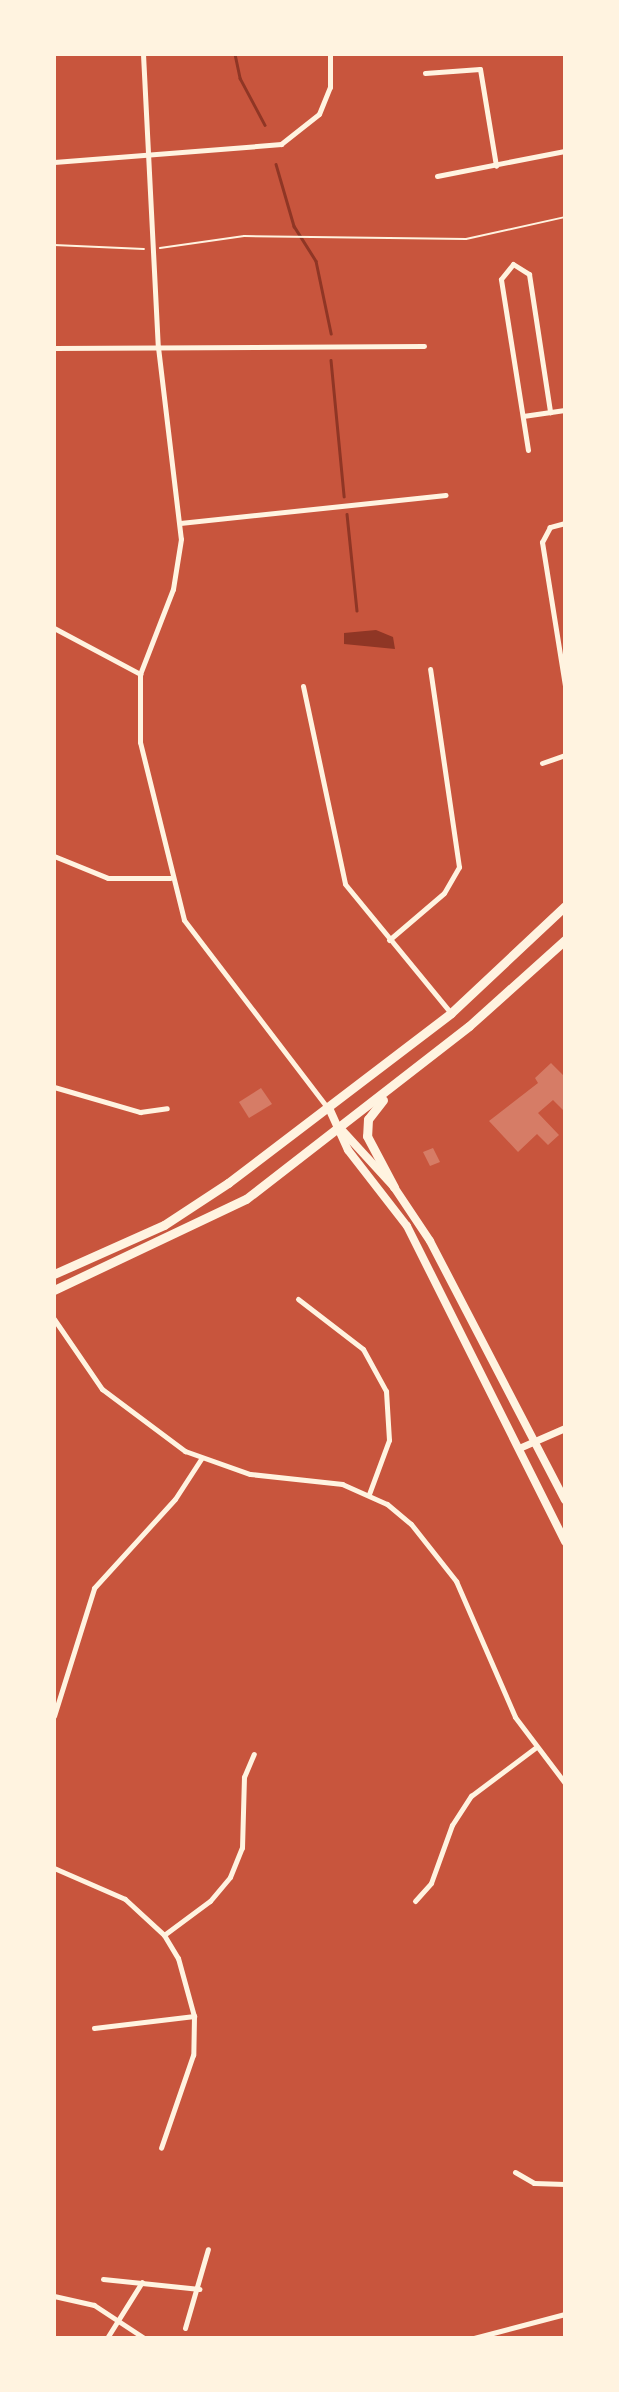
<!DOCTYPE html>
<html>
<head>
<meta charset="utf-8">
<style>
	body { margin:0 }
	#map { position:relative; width:619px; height:2392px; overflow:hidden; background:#c8553d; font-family:"Fira Sans Condensed",sans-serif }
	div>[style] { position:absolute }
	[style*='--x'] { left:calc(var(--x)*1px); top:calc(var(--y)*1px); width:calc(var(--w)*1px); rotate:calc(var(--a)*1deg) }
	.water>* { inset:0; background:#8f3625 }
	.stream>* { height:2.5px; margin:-1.25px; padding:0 1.25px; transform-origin:1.25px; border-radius:1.25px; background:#8f3625 }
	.building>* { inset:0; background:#d67c66 }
	.path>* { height:2px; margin:-1px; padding:0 1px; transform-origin:1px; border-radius:1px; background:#fff3e0 }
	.minor>* { height:5px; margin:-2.5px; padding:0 2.5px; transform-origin:2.5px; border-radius:2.5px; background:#fff3e0 }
	.tertiary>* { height:7px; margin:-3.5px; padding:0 3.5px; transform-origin:3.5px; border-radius:3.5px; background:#fff3e0 }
	.secondary>* { height:8px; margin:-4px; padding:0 4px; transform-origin:4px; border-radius:4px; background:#fff3e0 }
	.primary>* { height:9px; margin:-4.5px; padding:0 4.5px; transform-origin:4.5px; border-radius:4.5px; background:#fff3e0 }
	span { translate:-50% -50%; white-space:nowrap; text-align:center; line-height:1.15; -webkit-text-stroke:6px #fff3e0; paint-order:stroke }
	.frame { position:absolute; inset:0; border:56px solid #fff3e0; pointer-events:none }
</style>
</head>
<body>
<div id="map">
	<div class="water">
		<div style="clip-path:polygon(376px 630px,393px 637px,395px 649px,344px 644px,344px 633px)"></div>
	</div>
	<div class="stream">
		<div style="--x:235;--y:54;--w:25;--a:78"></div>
		<div style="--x:240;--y:78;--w:53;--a:62"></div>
		<div style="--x:276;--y:164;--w:65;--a:73.8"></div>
		<div style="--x:294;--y:226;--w:41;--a:57.8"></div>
		<div style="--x:316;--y:261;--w:74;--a:78.2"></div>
		<div style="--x:331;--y:360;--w:137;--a:84.5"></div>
		<div style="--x:347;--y:514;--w:97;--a:84.1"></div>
	</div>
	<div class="building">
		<div style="clip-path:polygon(551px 1063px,565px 1077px,565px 1112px,553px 1100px,538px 1113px,559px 1135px,548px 1145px,537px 1134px,518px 1152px,489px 1121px,538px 1083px,535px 1078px)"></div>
		<div style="clip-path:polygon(261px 1088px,272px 1104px,249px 1118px,239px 1102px)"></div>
		<div style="clip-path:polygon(433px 1148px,440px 1162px,430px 1166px,423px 1152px)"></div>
	</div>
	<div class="path">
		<div style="--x:54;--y:245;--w:90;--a:2.5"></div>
		<div style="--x:160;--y:248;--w:85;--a:-8.1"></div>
		<div style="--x:244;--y:236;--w:222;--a:0.8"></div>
		<div style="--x:466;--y:239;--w:101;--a:-12.5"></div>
	</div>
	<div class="minor">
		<div style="--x:143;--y:54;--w:293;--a:87.1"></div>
		<div style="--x:158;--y:347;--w:193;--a:83.2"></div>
		<div style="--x:181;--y:539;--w:51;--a:99.1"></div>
		<div style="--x:173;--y:589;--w:91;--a:111.2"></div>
		<div style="--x:140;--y:674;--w:68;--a:90"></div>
		<div style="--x:140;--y:742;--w:183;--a:76.1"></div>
		<div style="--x:184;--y:920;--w:235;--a:52.6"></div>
		<div style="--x:425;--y:73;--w:55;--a:-4.2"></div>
		<div style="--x:480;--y:69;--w:98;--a:80.6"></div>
		<div style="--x:54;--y:162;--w:228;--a:-4.5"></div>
		<div style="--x:281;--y:144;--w:48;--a:-38.3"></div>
		<div style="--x:319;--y:114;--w:29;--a:-68"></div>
		<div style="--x:330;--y:87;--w:33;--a:-90"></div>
		<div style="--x:437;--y:176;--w:130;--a:-11.1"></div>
		<div style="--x:54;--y:348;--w:370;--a:-0.3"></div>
		<div style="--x:523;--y:416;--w:42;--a:-8.1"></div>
		<div style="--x:528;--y:450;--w:173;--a:-99"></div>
		<div style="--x:501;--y:279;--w:19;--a:-51"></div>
		<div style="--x:513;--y:264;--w:19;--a:32"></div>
		<div style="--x:529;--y:274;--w:140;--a:81.3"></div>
		<div style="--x:180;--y:523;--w:267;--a:-6"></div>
		<div style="--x:565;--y:523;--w:16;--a:165"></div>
		<div style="--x:550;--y:527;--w:17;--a:118"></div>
		<div style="--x:542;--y:542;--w:146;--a:80.9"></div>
		<div style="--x:54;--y:628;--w:98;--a:28.1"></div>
		<div style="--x:303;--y:686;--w:202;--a:78"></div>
		<div style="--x:345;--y:884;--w:167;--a:50.6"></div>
		<div style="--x:542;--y:763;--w:24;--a:-19"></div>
		<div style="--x:54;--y:856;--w:58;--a:22.2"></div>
		<div style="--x:108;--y:878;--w:62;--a:0"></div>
		<div style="--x:389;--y:940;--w:72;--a:-40.5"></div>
		<div style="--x:444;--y:893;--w:30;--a:-60"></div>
		<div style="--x:459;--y:867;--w:200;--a:-98.3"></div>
		<div style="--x:54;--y:1087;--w:90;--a:16.2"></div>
		<div style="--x:140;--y:1112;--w:27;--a:-8"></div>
		<div style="--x:298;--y:1299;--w:82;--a:37.6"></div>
		<div style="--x:363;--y:1349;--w:48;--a:61.3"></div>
		<div style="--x:386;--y:1391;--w:49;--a:86.5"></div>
		<div style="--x:389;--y:1440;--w:58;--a:110.3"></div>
		<div style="--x:54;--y:1319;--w:85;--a:55.6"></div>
		<div style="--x:102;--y:1389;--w:104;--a:36.8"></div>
		<div style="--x:185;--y:1451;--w:69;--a:19.5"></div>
		<div style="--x:250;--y:1474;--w:93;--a:6.2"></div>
		<div style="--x:342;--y:1484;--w:49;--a:24"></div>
		<div style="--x:387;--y:1504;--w:31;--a:40"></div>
		<div style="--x:411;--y:1524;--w:73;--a:51.7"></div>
		<div style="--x:456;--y:1581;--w:148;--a:66.5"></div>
		<div style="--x:515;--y:1717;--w:83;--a:52.9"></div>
		<div style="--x:54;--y:1716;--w:134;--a:-72.6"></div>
		<div style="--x:94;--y:1588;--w:120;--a:-47.7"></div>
		<div style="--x:175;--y:1499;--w:48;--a:-57"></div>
		<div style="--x:54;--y:1868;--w:77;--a:23.6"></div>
		<div style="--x:125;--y:1899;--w:53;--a:42.7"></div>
		<div style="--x:164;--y:1935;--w:27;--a:59"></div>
		<div style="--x:178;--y:1958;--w:60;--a:74.6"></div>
		<div style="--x:194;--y:2016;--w:39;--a:91"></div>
		<div style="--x:193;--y:2055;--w:98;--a:109"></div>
		<div style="--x:415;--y:1901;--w:24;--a:-48"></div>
		<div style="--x:431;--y:1883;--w:62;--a:-70.1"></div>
		<div style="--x:452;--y:1825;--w:35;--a:-57"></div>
		<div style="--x:471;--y:1796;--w:80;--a:-36.9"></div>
		<div style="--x:164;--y:1935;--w:57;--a:-36.5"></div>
		<div style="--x:210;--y:1901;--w:31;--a:-50"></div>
		<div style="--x:230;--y:1877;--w:31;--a:-68"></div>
		<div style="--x:242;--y:1848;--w:71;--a:-88.4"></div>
		<div style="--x:244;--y:1777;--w:25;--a:-67"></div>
		<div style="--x:94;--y:2028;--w:101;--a:-6.8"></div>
		<div style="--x:515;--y:2172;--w:22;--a:30"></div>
		<div style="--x:534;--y:2183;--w:31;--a:2"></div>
		<div style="--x:103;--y:2279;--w:97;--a:5.9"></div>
		<div style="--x:54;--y:2296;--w:41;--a:12.7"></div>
		<div style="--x:94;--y:2305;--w:60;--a:33.4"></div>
		<div style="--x:185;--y:2328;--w:82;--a:-73.8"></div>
		<div style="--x:107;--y:2338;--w:66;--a:-58"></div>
		<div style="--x:474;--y:2338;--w:94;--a:-14.8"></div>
	</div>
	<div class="tertiary">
		<div style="--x:519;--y:1448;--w:50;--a:-23.5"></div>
	</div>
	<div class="secondary">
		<div style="--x:329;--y:1108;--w:46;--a:65.7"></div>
		<div style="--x:348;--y:1150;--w:96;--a:52.2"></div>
		<div style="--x:407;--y:1226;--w:353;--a:63.4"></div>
		<div style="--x:340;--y:1128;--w:80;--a:47.5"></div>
		<div style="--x:394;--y:1187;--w:65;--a:56.3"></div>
		<div style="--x:430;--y:1241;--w:292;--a:62.5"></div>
	</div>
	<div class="primary">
		<div style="--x:383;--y:1100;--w:24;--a:128"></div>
		<div style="--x:368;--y:1119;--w:17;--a:93"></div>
		<div style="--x:367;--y:1136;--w:58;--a:62.1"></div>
		<div style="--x:54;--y:1274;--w:120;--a:-24"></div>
		<div style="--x:164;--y:1225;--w:77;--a:-33.3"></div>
		<div style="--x:228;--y:1183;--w:280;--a:-37.3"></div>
		<div style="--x:451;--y:1013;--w:156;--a:-43.2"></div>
		<div style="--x:54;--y:1290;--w:212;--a:-25.4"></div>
		<div style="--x:246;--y:1199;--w:282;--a:-37.8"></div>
		<div style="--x:469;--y:1026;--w:129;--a:-41.9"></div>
	</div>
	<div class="frame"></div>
</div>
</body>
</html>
